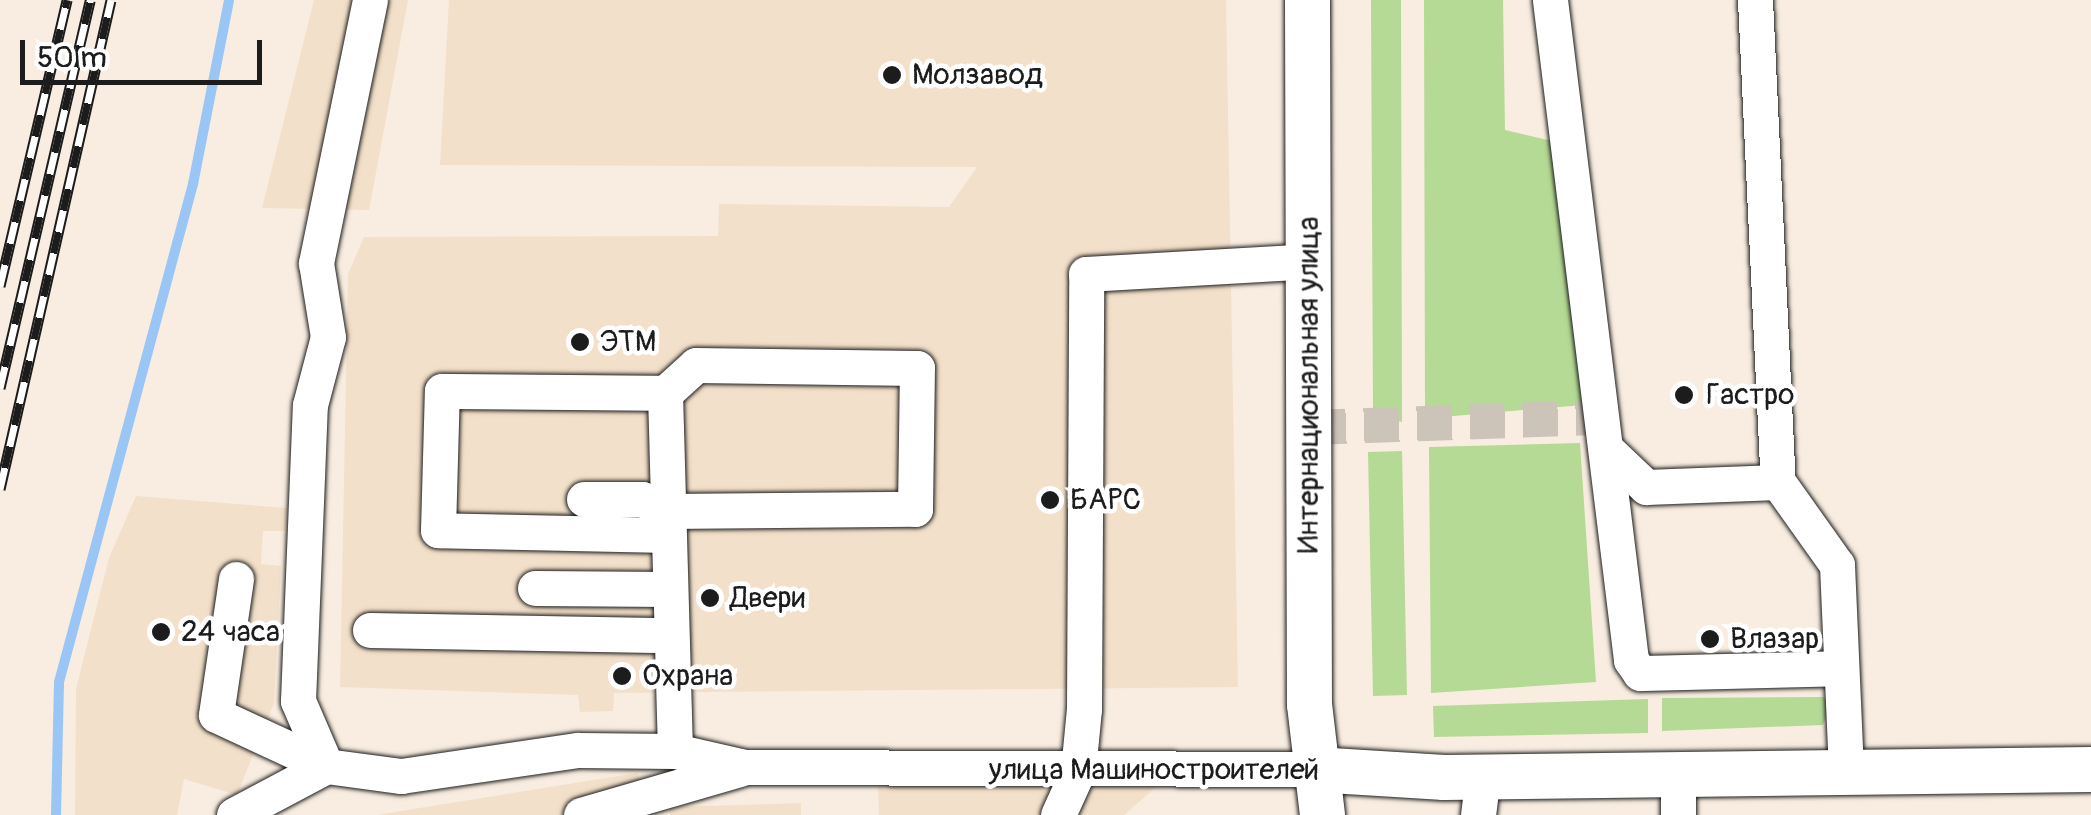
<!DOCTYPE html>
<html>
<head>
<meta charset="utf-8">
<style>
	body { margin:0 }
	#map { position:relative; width:2091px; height:815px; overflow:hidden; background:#f8ede0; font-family:Pangolin,sans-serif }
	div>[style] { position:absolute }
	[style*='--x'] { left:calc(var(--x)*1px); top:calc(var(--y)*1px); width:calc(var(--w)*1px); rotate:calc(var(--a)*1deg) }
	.built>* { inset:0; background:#f3e0ca }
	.green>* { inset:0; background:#b5da95 }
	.stream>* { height:10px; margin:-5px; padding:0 5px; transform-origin:5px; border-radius:5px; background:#99c6f4 }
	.minor-tunnel>* { height:35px; margin-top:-17.5px; transform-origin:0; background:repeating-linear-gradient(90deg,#ccc3b9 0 35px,transparent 0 53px) }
	.roads { filter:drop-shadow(0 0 2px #1c1c1c) drop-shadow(0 0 2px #1c1c1c) }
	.minor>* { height:35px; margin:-17.5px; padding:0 17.5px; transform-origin:17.5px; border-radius:17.5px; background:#fff }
	.major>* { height:45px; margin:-22.5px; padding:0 22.5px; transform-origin:22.5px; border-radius:22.5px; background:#fff }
	.rail>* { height:11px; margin-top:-5.5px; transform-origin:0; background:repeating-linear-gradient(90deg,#fff 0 22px,#1c1c1c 0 44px); box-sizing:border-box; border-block:2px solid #1c1c1c }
	.dots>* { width:28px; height:28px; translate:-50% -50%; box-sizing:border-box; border:5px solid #fff; border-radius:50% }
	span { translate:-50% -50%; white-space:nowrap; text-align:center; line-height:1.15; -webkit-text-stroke:9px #fff; paint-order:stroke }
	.poi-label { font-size:30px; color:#1c1c1c }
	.left { translate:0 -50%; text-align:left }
	.street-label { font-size:30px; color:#1c1c1c }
	.scale { position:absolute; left:20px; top:40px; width:242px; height:45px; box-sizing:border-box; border:5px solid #1c1c1c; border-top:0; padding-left:12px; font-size:30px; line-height:35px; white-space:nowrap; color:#1c1c1c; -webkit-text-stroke:8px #fff; paint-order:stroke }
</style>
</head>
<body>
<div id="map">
	<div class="built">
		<div style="clip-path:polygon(314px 0,408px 0,369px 210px,262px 208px)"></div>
		<div style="clip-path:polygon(449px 0,1226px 0,1238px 687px,614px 693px,613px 711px,580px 712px,578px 695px,340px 687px,348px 274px,364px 237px,718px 236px,719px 204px,949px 207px,977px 167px,440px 165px)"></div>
		<div style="clip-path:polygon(136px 496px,287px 508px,285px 531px,263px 531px,261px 564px,281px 566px,274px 703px,237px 795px,184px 779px,177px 815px,75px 815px,76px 689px,109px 558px)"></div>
		<div style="clip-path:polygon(637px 773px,658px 815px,376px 815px)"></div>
		<div style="clip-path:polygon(878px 785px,1156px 787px,1124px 815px,879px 815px)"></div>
		<div style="clip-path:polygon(801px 803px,801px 815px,670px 815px,670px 807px)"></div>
	</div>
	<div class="green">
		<div style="clip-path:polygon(1371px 0,1401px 0,1402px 422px,1373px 413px)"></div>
		<div style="clip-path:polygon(1424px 0,1503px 0,1505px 130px,1552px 141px,1583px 405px,1442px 417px,1425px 409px)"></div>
		<div style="clip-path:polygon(1580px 443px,1596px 682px,1431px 693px,1429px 447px)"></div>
		<div style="clip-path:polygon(1402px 451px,1407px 695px,1373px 696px,1368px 452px)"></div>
		<div style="clip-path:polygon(1823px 697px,1831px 704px,1823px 725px,1662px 731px,1662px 698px)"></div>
		<div style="clip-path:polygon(1648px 699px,1648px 733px,1434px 737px,1433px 706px)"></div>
	</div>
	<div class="stream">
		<div style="--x:56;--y:815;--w:133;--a:-88.7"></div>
		<div style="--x:59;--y:682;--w:516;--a:-74.94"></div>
		<div style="--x:193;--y:184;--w:187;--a:-78.9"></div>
	</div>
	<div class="minor-tunnel">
		<div style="--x:1311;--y:427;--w:284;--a:-2"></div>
	</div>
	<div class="roads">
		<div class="minor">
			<div style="--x:1550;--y:0;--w:665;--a:83"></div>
			<div style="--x:1631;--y:660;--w:16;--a:55"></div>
			<div style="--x:1640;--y:673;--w:201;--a:-1.4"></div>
			<div style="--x:1755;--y:0;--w:483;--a:87.3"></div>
			<div style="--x:1778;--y:482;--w:102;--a:54.6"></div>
			<div style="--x:1837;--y:565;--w:208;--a:87.5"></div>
			<div style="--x:1607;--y:450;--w:54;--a:43.5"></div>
			<div style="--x:1646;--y:487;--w:132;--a:-2.2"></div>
			<div style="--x:584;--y:499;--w:58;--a:0"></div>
			<div style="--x:642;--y:499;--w:28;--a:26"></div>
			<div style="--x:667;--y:511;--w:248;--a:-0.5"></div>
			<div style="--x:915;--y:509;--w:141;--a:-89.2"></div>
			<div style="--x:917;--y:368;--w:221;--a:-179.2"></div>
			<div style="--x:696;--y:365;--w:42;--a:137.9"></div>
			<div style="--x:668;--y:535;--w:230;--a:-178.8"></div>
			<div style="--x:438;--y:530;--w:139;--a:-88.4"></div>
			<div style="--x:442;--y:391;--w:223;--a:0.5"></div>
			<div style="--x:665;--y:393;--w:358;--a:88.4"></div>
			<div style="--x:236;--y:579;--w:137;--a:98.4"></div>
			<div style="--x:216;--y:715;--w:121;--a:24.9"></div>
			<div style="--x:535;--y:588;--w:133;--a:0.4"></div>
			<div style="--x:370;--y:630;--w:299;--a:1"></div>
			<div style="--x:326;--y:766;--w:71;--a:-113.3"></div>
			<div style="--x:298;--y:701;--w:296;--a:-87.7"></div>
			<div style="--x:310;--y:405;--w:70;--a:-75.2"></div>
			<div style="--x:328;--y:337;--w:75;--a:-99.2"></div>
			<div style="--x:316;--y:263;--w:268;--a:-78.4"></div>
			<div style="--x:1678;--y:776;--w:39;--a:90"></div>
			<div style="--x:234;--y:815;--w:104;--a:-28"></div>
			<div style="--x:326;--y:766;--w:76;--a:7.6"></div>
			<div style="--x:401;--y:776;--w:179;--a:-8.4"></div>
			<div style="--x:578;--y:750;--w:97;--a:0.6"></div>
			<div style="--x:675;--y:751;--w:72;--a:12.9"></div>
			<div style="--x:745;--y:767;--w:569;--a:0.2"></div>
			<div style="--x:581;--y:815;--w:165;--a:-16.2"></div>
			<div style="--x:1058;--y:815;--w:48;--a:-65.6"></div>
			<div style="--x:1078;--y:771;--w:62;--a:-84.5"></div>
			<div style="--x:1084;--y:709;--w:435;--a:-89.7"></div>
			<div style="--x:1086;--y:274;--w:223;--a:-3.3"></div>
			<div style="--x:1478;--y:815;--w:40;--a:-82.9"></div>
		</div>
		<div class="major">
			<div style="--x:1307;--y:0;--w:704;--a:89.84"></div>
			<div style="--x:1309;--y:704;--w:112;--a:83.3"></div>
			<div style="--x:1314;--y:769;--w:130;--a:3.5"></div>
			<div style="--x:1444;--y:777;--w:647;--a:-0.71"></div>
		</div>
	</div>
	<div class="rail">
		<div style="--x:0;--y:286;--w:294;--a:-76.8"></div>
		<div style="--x:0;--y:388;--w:398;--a:-76.9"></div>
		<div style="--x:0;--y:489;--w:501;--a:-77.21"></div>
	</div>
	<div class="dots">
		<div style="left:892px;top:75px;background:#1c1c1c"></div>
		<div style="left:580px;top:342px;background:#1c1c1c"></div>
		<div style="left:1684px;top:395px;background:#1c1c1c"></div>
		<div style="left:1050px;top:500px;background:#1c1c1c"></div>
		<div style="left:710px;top:598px;background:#1c1c1c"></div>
		<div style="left:161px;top:632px;background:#1c1c1c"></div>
		<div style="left:1710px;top:639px;background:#1c1c1c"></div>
		<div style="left:622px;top:676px;background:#1c1c1c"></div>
	</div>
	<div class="poi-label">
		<span class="left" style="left:912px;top:75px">Молзавод</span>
		<span class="left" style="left:600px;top:342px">ЭТМ</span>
		<span class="left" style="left:1706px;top:395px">Гастро</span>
		<span class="left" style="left:1070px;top:500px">БАРС</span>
		<span class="left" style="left:730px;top:598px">Двери</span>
		<span class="left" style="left:181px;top:632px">24 часа</span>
		<span class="left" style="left:1730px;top:639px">Влазар</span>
		<span class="left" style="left:642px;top:676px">Охрана</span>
	</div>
	<div class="street-label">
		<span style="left:1309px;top:385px;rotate:-90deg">Интернациональная улица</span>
		<span style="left:1154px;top:770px">улица Машиностроителей</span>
	</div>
	<div class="scale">50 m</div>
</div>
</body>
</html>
